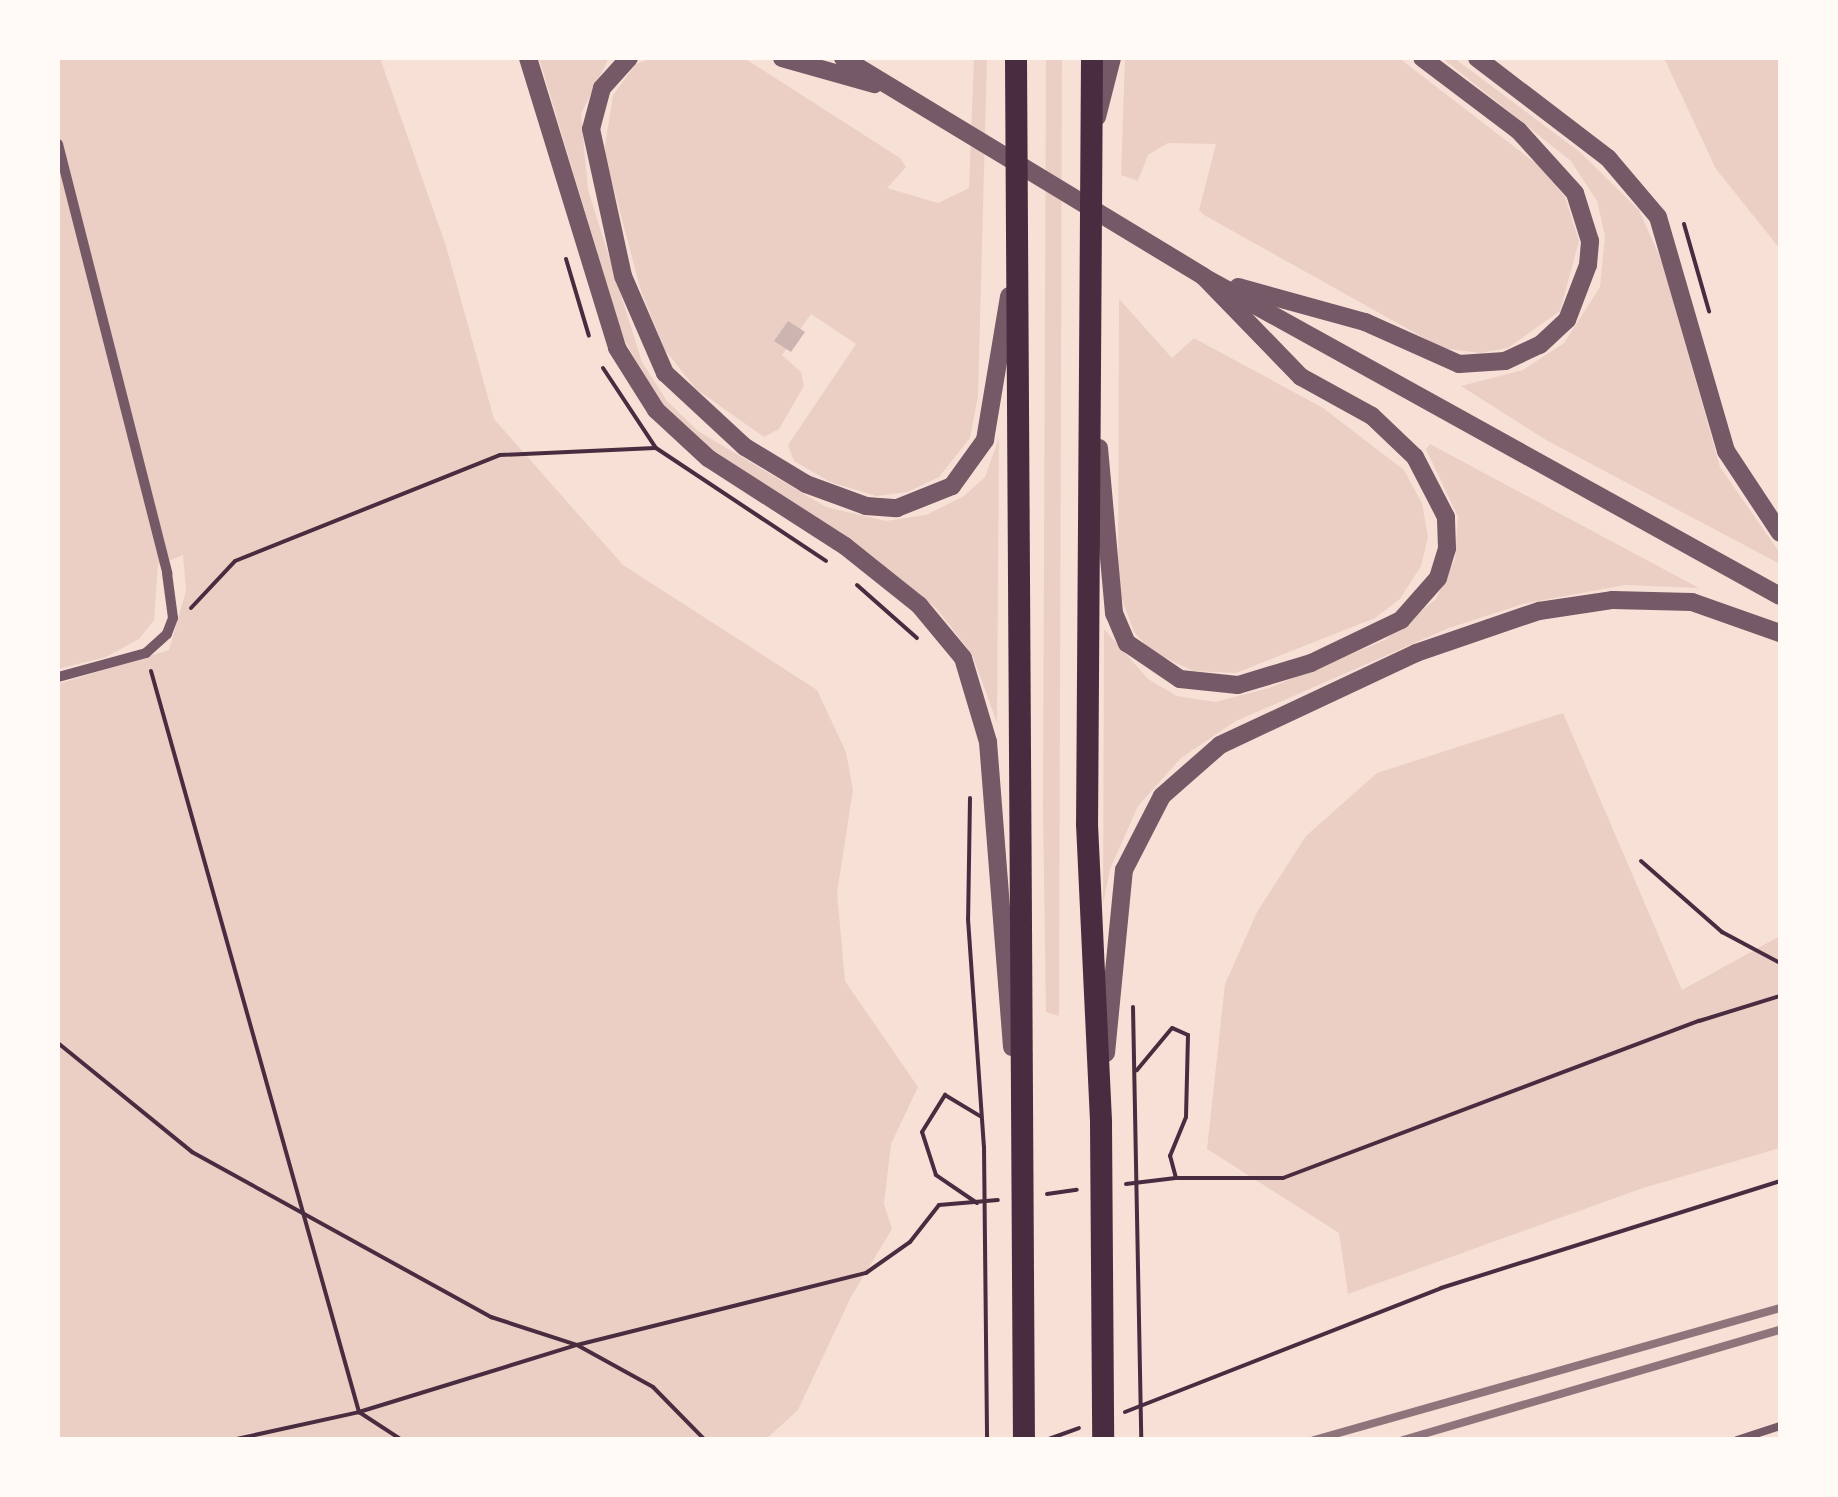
<!DOCTYPE html>
<html>
<head>
<meta charset="utf-8">
<style>
	body { margin:0 }
	#map { position:relative; width:1838px; height:1497px; overflow:hidden; background:#f7e1d7; font-family:Overpass,sans-serif }
	div>[style] { position:absolute }
	[style*='--x'] { left:calc(var(--x)*1px); top:calc(var(--y)*1px); width:calc(var(--w)*1px); rotate:calc(var(--a)*1deg) }
	.green>* { inset:0; background:#ebcfc5 }
	.building>* { inset:0; background:#ccb4b1 }
	.path>* { height:4px; margin:-2px; padding:0 2px; transform-origin:2px; border-radius:2px; background:#4a2c40 }
	.service>* { height:8px; margin:-4px; padding:0 4px; transform-origin:4px; border-radius:4px; background:#755966 }
	.minor>* { height:10px; margin:-5px; padding:0 5px; transform-origin:5px; border-radius:5px; background:#755966 }
	.tertiary>* { height:18px; margin:-9px; padding:0 9px; transform-origin:9px; border-radius:9px; background:#755966 }
	.primary>* { height:22px; margin:-11px; padding:0 11px; transform-origin:11px; border-radius:11px; background:#4a2c40 }
	.rail>* { height:8px; margin:-4px; padding:0 4px; transform-origin:4px; border-radius:4px; background:#8f747c }
	span { translate:-50% -50%; white-space:nowrap; text-align:center; line-height:1.15; -webkit-text-stroke:8px #fffaf5; paint-order:stroke }
	.frame { position:absolute; inset:0; border:60px solid #fffaf5; pointer-events:none }
</style>
</head>
<body>
<div id="map">
	<div class="green">
		<div style="clip-path:polygon(58px 58px,380px 58px,446px 246px,494px 419px,623px 565px,817px 690px,846px 752px,853px 790px,837px 893px,845px 981px,918px 1087px,891px 1144px,884px 1204px,892px 1229px,851px 1297px,798px 1410px,765px 1440px,58px 1439px,58px 684px,169px 650px,186px 591px,183px 555px,158px 565px,154px 620px,139px 639px,106px 657px,58px 669px)"></div>
		<div style="clip-path:polygon(539px 58px,609px 58px,581px 114px,588px 190px,642px 362px,667px 401px,698px 431px,826px 507px,886px 521px,926px 515px,964px 496px,985px 477px,999px 438px,997px 723px,972px 654px,936px 608px,870px 554px,693px 437px,656px 398px,622px 335px)"></div>
		<div style="clip-path:polygon(651px 58px,744px 58px,900px 158px,906px 167px,887px 188px,938px 203px,969px 188px,974px 58px,987px 58px,978px 396px,970px 438px,939px 477px,908px 492px,876px 496px,830px 482px,794px 461px,788px 445px,856px 344px,811px 314px,782px 355px,801px 372px,804px 386px,779px 429px,764px 437px,696px 389px,665px 350px,641px 291px,604px 152px,613px 95px,636px 64px)"></div>
		<div style="clip-path:polygon(1046px 58px,1062px 58px,1059px 1016px,1046px 1012px,1043px 807px)"></div>
		<div style="clip-path:polygon(1125px 58px,1399px 58px,1538px 165px,1565px 197px,1579px 241px,1560px 311px,1508px 348px,1480px 353px,1442px 348px,1204px 215px,1199px 210px,1216px 144px,1168px 143px,1148px 155px,1138px 181px,1121px 175px)"></div>
		<div style="clip-path:polygon(1442px 58px,1454px 58px,1581px 153px,1639px 210px,1662px 262px,1720px 467px,1780px 553px,1780px 564px,1546px 440px,1461px 386px,1523px 370px,1564px 343px,1600px 287px,1605px 236px,1597px 201px,1571px 161px)"></div>
		<div style="clip-path:polygon(1664px 58px,1780px 58px,1780px 249px,1716px 169px)"></div>
		<div style="clip-path:polygon(1119px 299px,1172px 358px,1194px 338px,1323px 408px,1404px 470px,1422px 503px,1428px 537px,1421px 566px,1400px 599px,1375px 618px,1236px 673px,1193px 671px,1151px 651px,1134px 632px,1118px 588px)"></div>
		<div style="clip-path:polygon(1430px 444px,1699px 588px,1625px 585px,1523px 604px,1449px 628px,1236px 721px,1181px 758px,1138px 806px,1110px 869px,1103px 905px,1104px 629px,1148px 679px,1177px 696px,1215px 702px,1269px 688px,1385px 640px,1436px 599px,1455px 559px,1458px 517px,1426px 449px)"></div>
		<div style="clip-path:polygon(1563px 713px,1682px 990px,1780px 936px,1780px 1148px,1643px 1188px,1348px 1294px,1339px 1233px,1207px 1149px,1225px 984px,1257px 912px,1306px 836px,1377px 773px)"></div>
	</div>
	<div class="building">
		<div style="clip-path:polygon(788px 321px,805px 332px,791px 352px,774px 341px)"></div>
	</div>
	<div class="path">
		<div style="--x:1684;--y:224;--w:91;--a:74"></div>
		<div style="--x:566;--y:259;--w:80;--a:73.4"></div>
		<div style="--x:603;--y:368;--w:96;--a:56.5"></div>
		<div style="--x:656;--y:448;--w:204;--a:33.6"></div>
		<div style="--x:857;--y:585;--w:80;--a:41.5"></div>
		<div style="--x:191;--y:608;--w:64;--a:-46.9"></div>
		<div style="--x:235;--y:561;--w:285;--a:-21.8"></div>
		<div style="--x:500;--y:455;--w:155;--a:-2.6"></div>
		<div style="--x:151;--y:671;--w:770;--a:74.32"></div>
		<div style="--x:359;--y:1412;--w:51;--a:33.1"></div>
		<div style="--x:970;--y:798;--w:121;--a:90.9"></div>
		<div style="--x:968;--y:919;--w:229;--a:86"></div>
		<div style="--x:984;--y:1147;--w:293;--a:89.4"></div>
		<div style="--x:1641;--y:861;--w:108;--a:41.2"></div>
		<div style="--x:1722;--y:932;--w:66;--a:28.1"></div>
		<div style="--x:1133;--y:1007;--w:433;--a:88.9"></div>
		<div style="--x:58;--y:1043;--w:173;--a:39.1"></div>
		<div style="--x:192;--y:1152;--w:342;--a:28.9"></div>
		<div style="--x:491;--y:1317;--w:90;--a:18"></div>
		<div style="--x:577;--y:1345;--w:87;--a:28.9"></div>
		<div style="--x:653;--y:1387;--w:74;--a:45.5"></div>
		<div style="--x:1178;--y:1178;--w:105;--a:0"></div>
		<div style="--x:1283;--y:1178;--w:445;--a:-20.7"></div>
		<div style="--x:1699;--y:1021;--w:85;--a:-17.2"></div>
		<div style="--x:1126;--y:1184;--w:50;--a:-6.8"></div>
		<div style="--x:1176;--y:1178;--w:23;--a:-105"></div>
		<div style="--x:1170;--y:1156;--w:42;--a:-67.7"></div>
		<div style="--x:1186;--y:1117;--w:82;--a:-88.6"></div>
		<div style="--x:1188;--y:1035;--w:17;--a:-156"></div>
		<div style="--x:1172;--y:1028;--w:55;--a:129.8"></div>
		<div style="--x:1047;--y:1194;--w:30;--a:-8"></div>
		<div style="--x:977;--y:1203;--w:50;--a:-145.7"></div>
		<div style="--x:936;--y:1175;--w:45;--a:-108"></div>
		<div style="--x:922;--y:1132;--w:44;--a:-58.1"></div>
		<div style="--x:945;--y:1095;--w:41;--a:31"></div>
		<div style="--x:1125;--y:1412;--w:339;--a:-21.4"></div>
		<div style="--x:1441;--y:1288;--w:355;--a:-17.5"></div>
		<div style="--x:232;--y:1440;--w:130;--a:-12.4"></div>
		<div style="--x:359;--y:1412;--w:228;--a:-17.1"></div>
		<div style="--x:577;--y:1345;--w:298;--a:-14"></div>
		<div style="--x:866;--y:1273;--w:54;--a:-35.2"></div>
		<div style="--x:910;--y:1242;--w:47;--a:-51.9"></div>
		<div style="--x:939;--y:1205;--w:59;--a:-4.8"></div>
		<div style="--x:1046;--y:1440;--w:35;--a:-20"></div>
	</div>
	<div class="service">
		<div style="--x:1737;--y:1440;--w:45;--a:-18"></div>
	</div>
	<div class="minor">
		<div style="--x:58;--y:144;--w:443;--a:75.7"></div>
		<div style="--x:167;--y:573;--w:45;--a:82.4"></div>
		<div style="--x:173;--y:618;--w:17;--a:111"></div>
		<div style="--x:167;--y:634;--w:28;--a:138"></div>
		<div style="--x:146;--y:653;--w:91;--a:164.7"></div>
	</div>
	<div class="tertiary">
		<div style="--x:528;--y:58;--w:303;--a:72.9"></div>
		<div style="--x:617;--y:348;--w:73;--a:57.8"></div>
		<div style="--x:656;--y:410;--w:71;--a:42.7"></div>
		<div style="--x:708;--y:458;--w:163;--a:32.7"></div>
		<div style="--x:845;--y:546;--w:95;--a:38.6"></div>
		<div style="--x:919;--y:605;--w:69;--a:50.3"></div>
		<div style="--x:963;--y:658;--w:88;--a:73.4"></div>
		<div style="--x:988;--y:742;--w:306;--a:85.5"></div>
		<div style="--x:629;--y:58;--w:40;--a:132"></div>
		<div style="--x:602;--y:88;--w:42;--a:105"></div>
		<div style="--x:591;--y:129;--w:150;--a:77.7"></div>
		<div style="--x:623;--y:276;--w:106;--a:66.6"></div>
		<div style="--x:665;--y:373;--w:109;--a:42.8"></div>
		<div style="--x:745;--y:447;--w:71;--a:31.2"></div>
		<div style="--x:806;--y:484;--w:64;--a:20.1"></div>
		<div style="--x:866;--y:506;--w:31;--a:4"></div>
		<div style="--x:897;--y:508;--w:59;--a:-21.8"></div>
		<div style="--x:952;--y:486;--w:57;--a:-54.3"></div>
		<div style="--x:985;--y:440;--w:146;--a:-80.5"></div>
		<div style="--x:782;--y:58;--w:96;--a:15.8"></div>
		<div style="--x:843;--y:58;--w:422;--a:31.2"></div>
		<div style="--x:1204;--y:277;--w:658;--a:28.98"></div>
		<div style="--x:1477;--y:58;--w:165;--a:37.4"></div>
		<div style="--x:1608;--y:158;--w:77;--a:49.7"></div>
		<div style="--x:1658;--y:217;--w:244;--a:73.8"></div>
		<div style="--x:1726;--y:451;--w:98;--a:56.6"></div>
		<div style="--x:1097;--y:117;--w:61;--a:-75.7"></div>
		<div style="--x:1238;--y:287;--w:132;--a:15.4"></div>
		<div style="--x:1365;--y:322;--w:103;--a:24.1"></div>
		<div style="--x:1459;--y:364;--w:46;--a:-3.7"></div>
		<div style="--x:1505;--y:361;--w:38;--a:-25"></div>
		<div style="--x:1540;--y:345;--w:37;--a:-43"></div>
		<div style="--x:1567;--y:320;--w:59;--a:-69.1"></div>
		<div style="--x:1588;--y:265;--w:24;--a:-85"></div>
		<div style="--x:1590;--y:241;--w:50;--a:-107.4"></div>
		<div style="--x:1575;--y:193;--w:84;--a:-132.1"></div>
		<div style="--x:1519;--y:131;--w:121;--a:-143"></div>
		<div style="--x:1099;--y:448;--w:166;--a:84.8"></div>
		<div style="--x:1114;--y:613;--w:33;--a:67"></div>
		<div style="--x:1127;--y:643;--w:64;--a:34.2"></div>
		<div style="--x:1180;--y:679;--w:58;--a:5.9"></div>
		<div style="--x:1238;--y:685;--w:76;--a:-16.8"></div>
		<div style="--x:1311;--y:663;--w:100;--a:-25.5"></div>
		<div style="--x:1401;--y:620;--w:56;--a:-48.6"></div>
		<div style="--x:1438;--y:578;--w:31;--a:-73"></div>
		<div style="--x:1447;--y:548;--w:31;--a:-92"></div>
		<div style="--x:1446;--y:517;--w:68;--a:-117.3"></div>
		<div style="--x:1415;--y:457;--w:59;--a:-136.4"></div>
		<div style="--x:1372;--y:416;--w:81;--a:-151.2"></div>
		<div style="--x:1301;--y:377;--w:139;--a:-134.1"></div>
		<div style="--x:1106;--y:1053;--w:184;--a:-84.4"></div>
		<div style="--x:1124;--y:870;--w:83;--a:-62.8"></div>
		<div style="--x:1162;--y:796;--w:77;--a:-41.3"></div>
		<div style="--x:1220;--y:745;--w:217;--a:-25.1"></div>
		<div style="--x:1416;--y:653;--w:130;--a:-18.9"></div>
		<div style="--x:1539;--y:611;--w:75;--a:-8.5"></div>
		<div style="--x:1613;--y:600;--w:79;--a:1.5"></div>
		<div style="--x:1692;--y:602;--w:93;--a:19.4"></div>
	</div>
	<div class="primary">
		<div style="--x:1016;--y:58;--w:1382;--a:89.67"></div>
		<div style="--x:1092;--y:58;--w:766;--a:90.37"></div>
		<div style="--x:1087;--y:824;--w:299;--a:87.3"></div>
		<div style="--x:1101;--y:1123;--w:317;--a:89.6"></div>
	</div>
	<div class="rail">
		<div style="--x:1314;--y:1440;--w:484;--a:-15.8"></div>
		<div style="--x:1403;--y:1440;--w:393;--a:-16.3"></div>
	</div>
	<div class="frame"></div>
</div>
</body>
</html>
